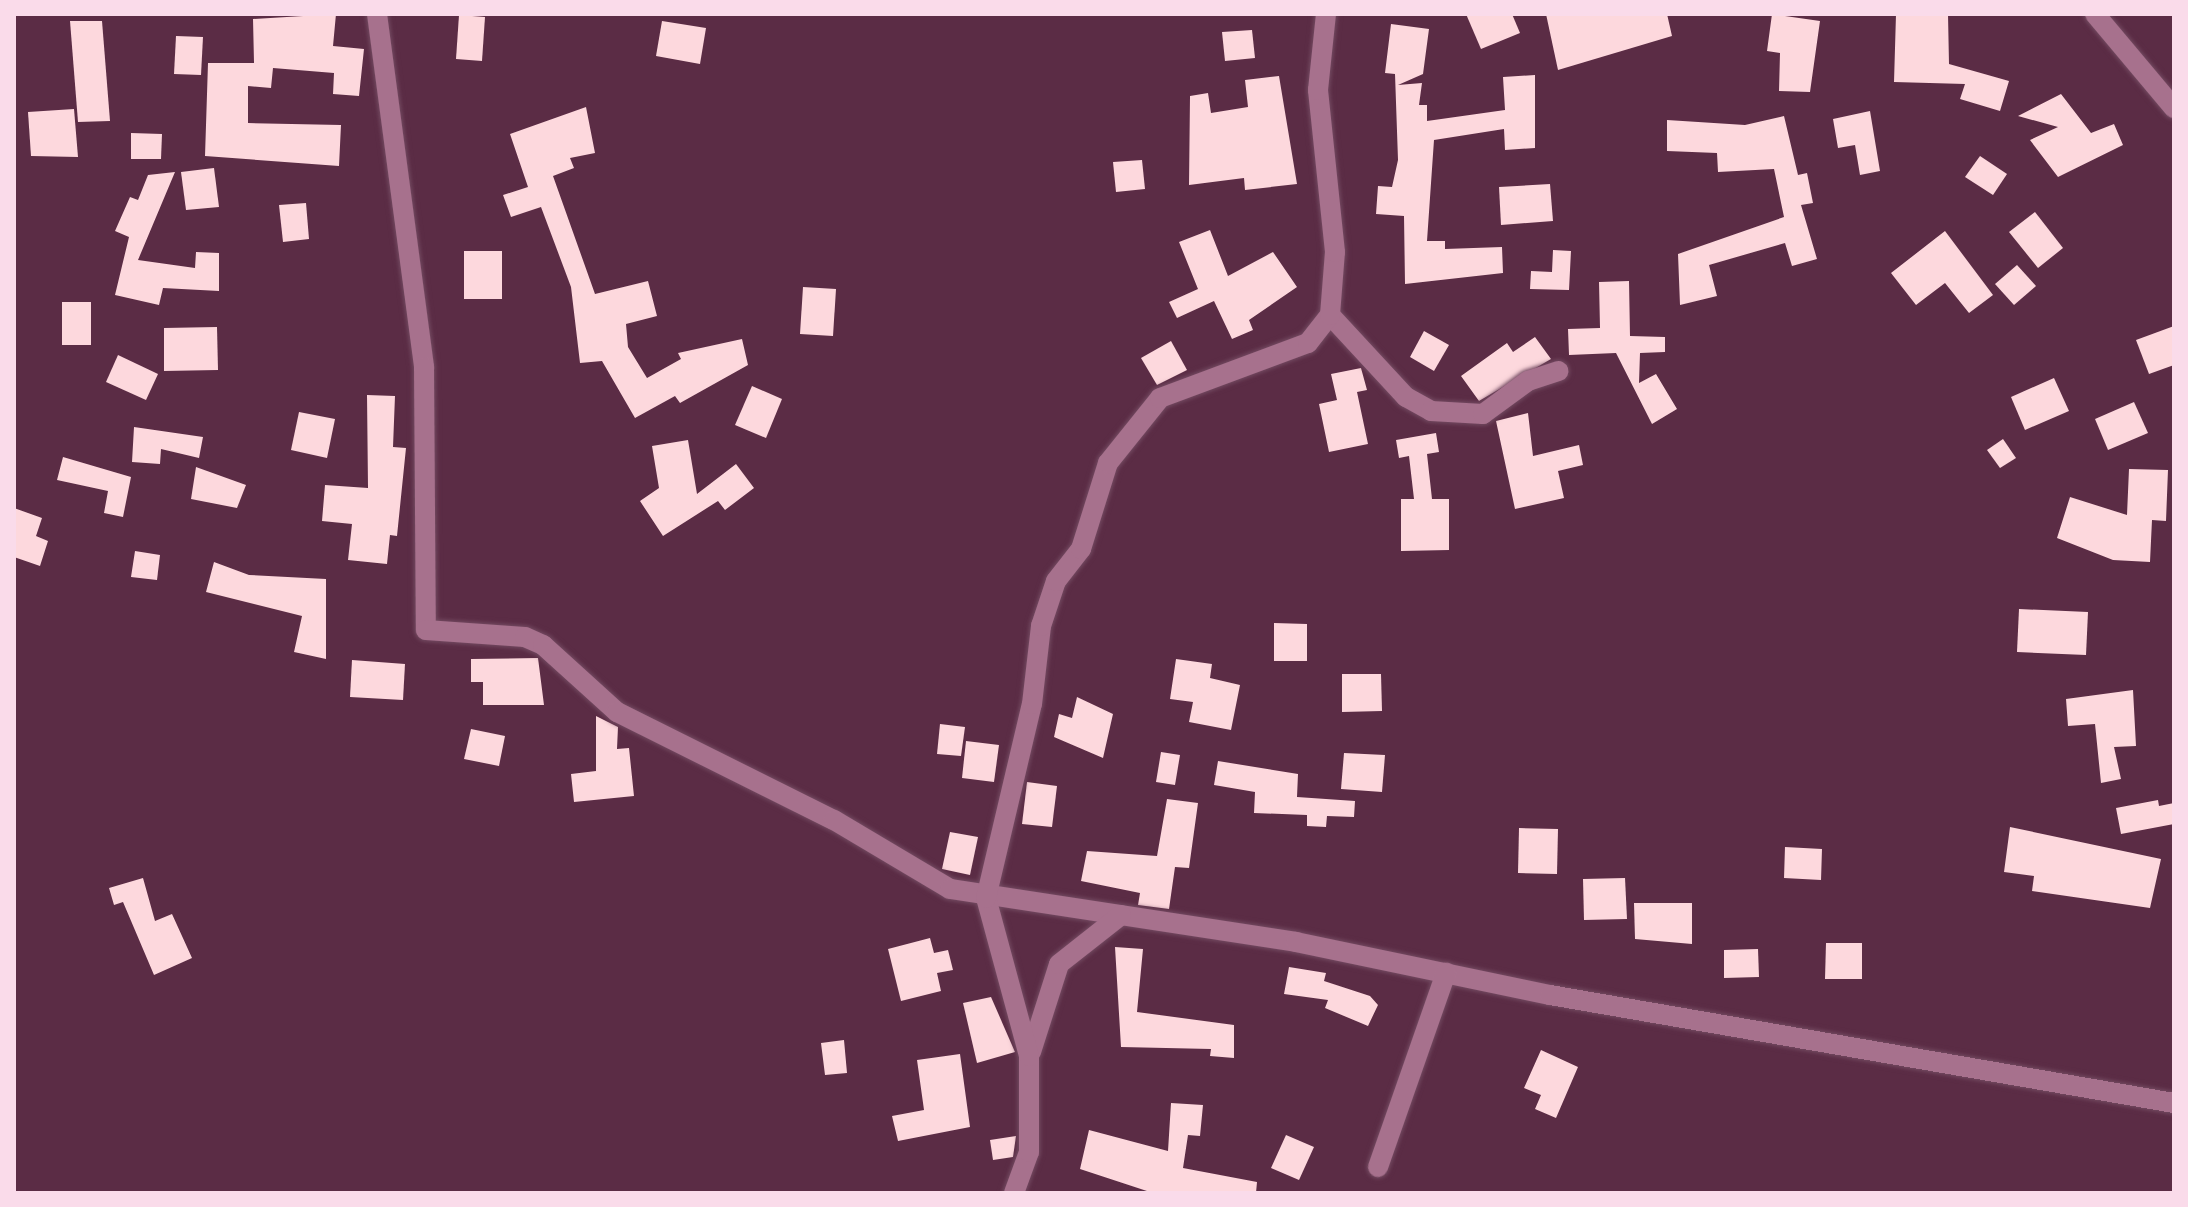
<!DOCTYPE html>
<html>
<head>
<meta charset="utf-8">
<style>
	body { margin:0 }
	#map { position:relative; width:2188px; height:1207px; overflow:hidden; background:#5b2c45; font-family:"Fira Sans",sans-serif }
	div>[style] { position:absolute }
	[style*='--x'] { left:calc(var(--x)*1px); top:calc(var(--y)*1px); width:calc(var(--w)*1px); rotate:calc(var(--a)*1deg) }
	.building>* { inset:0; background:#fdd8dd }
	.roads { filter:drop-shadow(0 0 2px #734a61) drop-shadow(0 0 2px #734a61) }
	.minor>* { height:20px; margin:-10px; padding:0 10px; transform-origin:10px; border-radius:10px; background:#a7718d }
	span { translate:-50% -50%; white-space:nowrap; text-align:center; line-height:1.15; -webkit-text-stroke:8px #4f213b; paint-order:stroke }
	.frame { position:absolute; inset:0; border:16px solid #fadbea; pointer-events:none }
</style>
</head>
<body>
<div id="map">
	<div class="building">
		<div style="clip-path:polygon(336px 14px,333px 46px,364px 49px,359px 96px,333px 94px,334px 73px,273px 68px,271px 88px,248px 86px,248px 123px,341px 125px,339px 166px,205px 156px,208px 63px,254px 63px,253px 19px)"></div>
		<div style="clip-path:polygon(1466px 14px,1512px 14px,1520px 33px,1481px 49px)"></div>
		<div style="clip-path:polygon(1546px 14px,1667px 14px,1672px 36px,1558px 70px)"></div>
		<div style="clip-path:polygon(1772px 14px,1820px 21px,1810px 92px,1779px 91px,1780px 53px,1767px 51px)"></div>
		<div style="clip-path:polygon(1896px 14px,1948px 14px,1949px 64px,2009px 81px,2000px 111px,1960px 99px,1965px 84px,1894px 82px)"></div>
		<div style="clip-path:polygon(459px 15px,485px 17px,482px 61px,456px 59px)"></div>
		<div style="clip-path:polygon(70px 21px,102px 21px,110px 121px,78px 122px)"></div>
		<div style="clip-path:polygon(662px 21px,706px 28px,700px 64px,656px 56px)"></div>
		<div style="clip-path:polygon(1391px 24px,1429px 29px,1423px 74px,1398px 85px,1422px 83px,1419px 105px,1427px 105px,1427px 121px,1505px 110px,1503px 77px,1535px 75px,1535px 148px,1505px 150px,1504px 129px,1434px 140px,1427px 241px,1445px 241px,1445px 249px,1502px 247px,1503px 273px,1405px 284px,1404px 216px,1376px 214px,1378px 186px,1392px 187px,1398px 160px,1395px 74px,1385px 73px)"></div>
		<div style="clip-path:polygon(1252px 30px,1255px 58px,1225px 61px,1222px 32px)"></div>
		<div style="clip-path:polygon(176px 36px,203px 37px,201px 75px,174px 74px)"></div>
		<div style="clip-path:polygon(1279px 76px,1297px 184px,1245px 190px,1244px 178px,1189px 185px,1190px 96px,1208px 93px,1211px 113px,1248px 107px,1245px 80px)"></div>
		<div style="clip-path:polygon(2061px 94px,2091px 133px,2114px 124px,2123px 145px,2058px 177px,2030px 140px,2058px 127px,2018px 116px)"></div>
		<div style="clip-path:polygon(586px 107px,595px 153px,570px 158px,574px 168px,553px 176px,595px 294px,648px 281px,657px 316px,626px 324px,628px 347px,647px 378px,681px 359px,678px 353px,742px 339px,748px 365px,680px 403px,675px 396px,635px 418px,602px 361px,580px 363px,571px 287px,541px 207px,511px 217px,503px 195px,528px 187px,510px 134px)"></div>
		<div style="clip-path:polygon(74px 109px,78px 157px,31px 156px,28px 112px)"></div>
		<div style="clip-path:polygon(1870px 111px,1880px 171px,1860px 175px,1855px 145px,1838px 148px,1833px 119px)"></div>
		<div style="clip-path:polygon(1784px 116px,1798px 175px,1807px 173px,1813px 203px,1801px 205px,1817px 259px,1792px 266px,1785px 243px,1709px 265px,1717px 296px,1680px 305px,1678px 254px,1784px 217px,1774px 169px,1718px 172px,1717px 153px,1667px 151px,1667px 120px,1745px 125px)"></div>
		<div style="clip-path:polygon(131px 133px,162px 134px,161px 159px,131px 159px)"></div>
		<div style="clip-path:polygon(1980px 156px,2007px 174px,1993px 195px,1965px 177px)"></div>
		<div style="clip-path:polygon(1142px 160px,1145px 189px,1116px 192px,1113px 162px)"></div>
		<div style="clip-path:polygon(214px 168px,219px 207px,186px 210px,181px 172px)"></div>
		<div style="clip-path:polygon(175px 172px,138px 260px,195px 268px,196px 252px,219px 253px,219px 291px,163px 288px,159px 305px,115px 295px,129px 237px,115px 231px,130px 197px,138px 200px,148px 175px)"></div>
		<div style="clip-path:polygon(1550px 184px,1553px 221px,1501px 225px,1499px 187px)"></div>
		<div style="clip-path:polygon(306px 203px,309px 239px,283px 242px,279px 205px)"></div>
		<div style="clip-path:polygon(2035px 212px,2063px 248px,2038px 268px,2009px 232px)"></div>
		<div style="clip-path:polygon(1210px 230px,1228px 276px,1273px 252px,1297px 287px,1249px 320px,1253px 330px,1232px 339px,1214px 301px,1177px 318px,1169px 302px,1198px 289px,1179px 242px)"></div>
		<div style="clip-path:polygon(1945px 231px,1993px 295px,1969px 313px,1945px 283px,1916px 305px,1891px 273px)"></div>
		<div style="clip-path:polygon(1553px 250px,1571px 251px,1569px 290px,1530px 289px,1531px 271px,1552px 272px)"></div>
		<div style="clip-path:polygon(464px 251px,502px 251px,502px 299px,464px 299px)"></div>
		<div style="clip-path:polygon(2017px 265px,2036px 286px,2014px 305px,1995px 284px)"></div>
		<div style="clip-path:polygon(1629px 281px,1630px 336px,1665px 337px,1665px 352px,1640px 353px,1639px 383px,1656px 374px,1677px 409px,1652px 424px,1616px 353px,1569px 355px,1568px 329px,1600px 328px,1599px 282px)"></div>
		<div style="clip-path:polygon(803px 287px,836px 289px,833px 336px,800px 334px)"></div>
		<div style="clip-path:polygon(62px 302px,91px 302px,91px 345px,62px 345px)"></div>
		<div style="clip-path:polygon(2174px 326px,2174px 365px,2149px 374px,2136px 340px)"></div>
		<div style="clip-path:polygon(217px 327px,218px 370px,164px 371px,164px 328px)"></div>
		<div style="clip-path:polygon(1424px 331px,1449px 345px,1434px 371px,1410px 357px)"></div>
		<div style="clip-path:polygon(1535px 337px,1551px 359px,1479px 401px,1461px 376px,1507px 343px,1513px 352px)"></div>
		<div style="clip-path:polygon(1171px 341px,1187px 370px,1157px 385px,1141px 358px)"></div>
		<div style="clip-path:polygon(118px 355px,158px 374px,146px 400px,106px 382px)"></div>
		<div style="clip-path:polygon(1361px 368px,1367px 390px,1357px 392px,1368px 444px,1329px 452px,1319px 404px,1337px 400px,1331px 374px)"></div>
		<div style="clip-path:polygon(2054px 378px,2069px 411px,2025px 430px,2011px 397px)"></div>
		<div style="clip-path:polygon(752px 386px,782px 399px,766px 438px,735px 425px)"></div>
		<div style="clip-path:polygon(367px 395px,395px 396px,393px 447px,406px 448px,397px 536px,390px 535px,387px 564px,348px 560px,352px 524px,322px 521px,325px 485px,368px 488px)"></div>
		<div style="clip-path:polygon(2134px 402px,2148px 433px,2108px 450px,2095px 419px)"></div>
		<div style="clip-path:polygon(299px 412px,335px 419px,327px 458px,291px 450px)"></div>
		<div style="clip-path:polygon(1528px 413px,1533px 456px,1579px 445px,1583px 465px,1558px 471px,1564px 498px,1515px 509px,1496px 421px)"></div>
		<div style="clip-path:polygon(134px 427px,203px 437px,199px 458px,161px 449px,160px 464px,132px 462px)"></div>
		<div style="clip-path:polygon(1436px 433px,1439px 452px,1427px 454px,1432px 499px,1449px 499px,1449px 550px,1401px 551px,1401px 499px,1414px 499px,1409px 456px,1399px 458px,1396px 440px)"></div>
		<div style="clip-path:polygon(2003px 439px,2016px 458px,2000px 468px,1987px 450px)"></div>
		<div style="clip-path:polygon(688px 440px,697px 494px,736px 464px,754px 488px,725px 510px,718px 501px,663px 536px,640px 501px,659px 488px,652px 446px)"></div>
		<div style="clip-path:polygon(63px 457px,131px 477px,123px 517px,104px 513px,108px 491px,57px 480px)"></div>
		<div style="clip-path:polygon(196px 467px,246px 485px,237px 508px,191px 499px)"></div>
		<div style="clip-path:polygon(2129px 469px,2168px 470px,2166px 521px,2152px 520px,2150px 562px,2113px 560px,2057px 538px,2070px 497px,2127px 515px)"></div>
		<div style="clip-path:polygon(14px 508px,42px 518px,36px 536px,48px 541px,40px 566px,14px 557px)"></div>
		<div style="clip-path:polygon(135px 551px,160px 555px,157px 580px,131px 577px)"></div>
		<div style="clip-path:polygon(214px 562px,249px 575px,326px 579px,326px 659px,294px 652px,302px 616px,206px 592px)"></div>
		<div style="clip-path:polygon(2019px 609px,2088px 612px,2086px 655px,2017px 652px)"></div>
		<div style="clip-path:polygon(1274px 623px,1307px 624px,1307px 661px,1274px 661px)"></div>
		<div style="clip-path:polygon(538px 658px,544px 705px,483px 705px,483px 682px,471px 682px,471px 659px)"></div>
		<div style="clip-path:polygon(1176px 659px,1212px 664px,1210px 678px,1240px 685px,1231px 730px,1189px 722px,1193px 702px,1170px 699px)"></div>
		<div style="clip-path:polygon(352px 660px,405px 664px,403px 700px,350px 697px)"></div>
		<div style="clip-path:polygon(1342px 674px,1381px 674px,1382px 711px,1342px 712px)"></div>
		<div style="clip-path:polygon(2133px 690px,2136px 746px,2114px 747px,2121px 779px,2101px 783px,2095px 724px,2068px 726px,2066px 699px)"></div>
		<div style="clip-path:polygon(1077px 697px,1113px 714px,1103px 758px,1054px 737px,1059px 714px,1072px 718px)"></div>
		<div style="clip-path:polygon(596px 716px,618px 727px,617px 749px,629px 748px,634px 796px,574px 802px,571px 774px,596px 771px)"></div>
		<div style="clip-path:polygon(940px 724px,965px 727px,961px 756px,937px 754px)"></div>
		<div style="clip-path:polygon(471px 729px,505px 736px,499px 766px,464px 759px)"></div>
		<div style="clip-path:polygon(966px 741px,999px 745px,994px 782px,962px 778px)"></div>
		<div style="clip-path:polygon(1161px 752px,1180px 755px,1175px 785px,1156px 782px)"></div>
		<div style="clip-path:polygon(1344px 753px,1385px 755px,1382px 792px,1341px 789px)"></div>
		<div style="clip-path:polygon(1218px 761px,1298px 774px,1297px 797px,1355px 801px,1354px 817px,1327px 816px,1326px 827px,1307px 826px,1307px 815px,1254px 813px,1255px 792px,1214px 785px)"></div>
		<div style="clip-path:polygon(1027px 782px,1057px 786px,1052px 827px,1022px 824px)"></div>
		<div style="clip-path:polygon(1167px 799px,1198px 803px,1189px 868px,1175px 867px,1169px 909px,1138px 905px,1140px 893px,1081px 881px,1087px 851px,1157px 856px)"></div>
		<div style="clip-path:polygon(2158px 800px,2159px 806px,2174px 803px,2174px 824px,2121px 834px,2116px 808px)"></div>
		<div style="clip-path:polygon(2010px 827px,2161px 859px,2150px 908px,2032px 891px,2034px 876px,2004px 872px)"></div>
		<div style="clip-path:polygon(1519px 828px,1558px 829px,1557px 874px,1518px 873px)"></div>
		<div style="clip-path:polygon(950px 832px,978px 837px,970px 875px,942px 869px)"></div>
		<div style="clip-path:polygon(1785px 847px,1822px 849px,1821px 880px,1784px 878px)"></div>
		<div style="clip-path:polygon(143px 878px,155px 921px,172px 914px,192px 958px,154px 975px,123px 902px,114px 905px,109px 888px)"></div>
		<div style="clip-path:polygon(1625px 878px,1627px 919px,1584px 920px,1583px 879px)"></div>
		<div style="clip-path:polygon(1634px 903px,1692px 903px,1692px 944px,1635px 939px)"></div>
		<div style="clip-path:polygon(930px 938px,934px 953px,948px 950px,953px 970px,937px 973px,941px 991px,901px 1001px,888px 949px)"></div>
		<div style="clip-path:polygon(1826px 943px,1862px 943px,1862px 979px,1825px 979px)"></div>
		<div style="clip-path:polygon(1115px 947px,1143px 949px,1137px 1012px,1234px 1025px,1234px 1058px,1210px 1056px,1211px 1049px,1121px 1047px)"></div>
		<div style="clip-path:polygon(1758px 949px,1759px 977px,1724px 978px,1724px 950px)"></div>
		<div style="clip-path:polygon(1289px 967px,1326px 973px,1324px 981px,1370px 996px,1378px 1005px,1368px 1026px,1325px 1008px,1328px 1000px,1284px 994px)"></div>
		<div style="clip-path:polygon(991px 997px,1015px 1052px,977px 1063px,963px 1003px)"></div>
		<div style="clip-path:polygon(844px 1040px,847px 1073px,825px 1075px,821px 1043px)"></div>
		<div style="clip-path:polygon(1541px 1050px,1578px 1067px,1556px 1118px,1535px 1109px,1541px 1095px,1524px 1088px)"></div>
		<div style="clip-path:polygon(960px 1054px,970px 1127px,898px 1141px,892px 1116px,924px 1110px,917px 1060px)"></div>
		<div style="clip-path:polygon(1171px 1103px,1203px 1105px,1200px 1136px,1188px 1135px,1183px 1168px,1257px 1182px,1256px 1193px,1153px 1193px,1080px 1169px,1089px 1130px,1168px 1151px)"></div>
		<div style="clip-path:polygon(1286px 1135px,1314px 1147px,1299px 1180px,1271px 1168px)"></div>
		<div style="clip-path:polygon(1016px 1136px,1013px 1157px,993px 1160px,990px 1140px)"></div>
	</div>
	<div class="roads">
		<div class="minor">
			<div style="--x:377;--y:14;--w:356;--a:82.4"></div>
			<div style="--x:424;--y:367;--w:263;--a:89.6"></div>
			<div style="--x:426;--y:630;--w:99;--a:4"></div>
			<div style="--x:525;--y:637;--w:20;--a:24"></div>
			<div style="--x:543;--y:645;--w:100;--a:42.2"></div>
			<div style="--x:617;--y:712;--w:242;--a:26.5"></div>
			<div style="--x:834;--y:820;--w:135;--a:30.7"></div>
			<div style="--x:950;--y:889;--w:350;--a:8.7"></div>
			<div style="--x:1296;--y:942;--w:259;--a:11.8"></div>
			<div style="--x:1550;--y:995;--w:633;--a:9.82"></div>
			<div style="--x:2095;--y:14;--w:123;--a:50"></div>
			<div style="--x:1330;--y:315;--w:112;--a:47.2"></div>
			<div style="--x:1406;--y:397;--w:29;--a:29"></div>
			<div style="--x:1431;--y:411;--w:52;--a:3.3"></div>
			<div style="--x:1483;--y:414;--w:56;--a:-36.3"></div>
			<div style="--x:1528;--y:381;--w:32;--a:-18"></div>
			<div style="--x:1031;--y:1052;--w:92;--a:-72.3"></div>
			<div style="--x:1059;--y:964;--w:79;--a:-38.3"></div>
			<div style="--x:1378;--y:1167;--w:206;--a:-70.7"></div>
			<div style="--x:1014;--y:1193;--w:44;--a:-69.9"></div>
			<div style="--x:1029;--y:1152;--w:96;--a:-90"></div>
			<div style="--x:1029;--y:1056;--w:164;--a:-105.2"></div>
			<div style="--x:986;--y:898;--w:199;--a:-76.7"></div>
			<div style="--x:1032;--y:704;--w:79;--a:-83.4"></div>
			<div style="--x:1041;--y:626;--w:47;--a:-71.6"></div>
			<div style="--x:1056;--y:581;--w:41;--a:-52"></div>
			<div style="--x:1081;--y:549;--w:90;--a:-72.6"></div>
			<div style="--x:1108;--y:463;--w:83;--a:-51.3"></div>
			<div style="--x:1160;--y:398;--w:158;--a:-20.4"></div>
			<div style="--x:1308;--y:343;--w:36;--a:-52"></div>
			<div style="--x:1330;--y:315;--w:63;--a:-85.5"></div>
			<div style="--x:1335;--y:252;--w:163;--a:-96"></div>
			<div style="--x:1318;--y:90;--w:76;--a:-84"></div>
		</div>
	</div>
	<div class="frame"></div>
</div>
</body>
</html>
